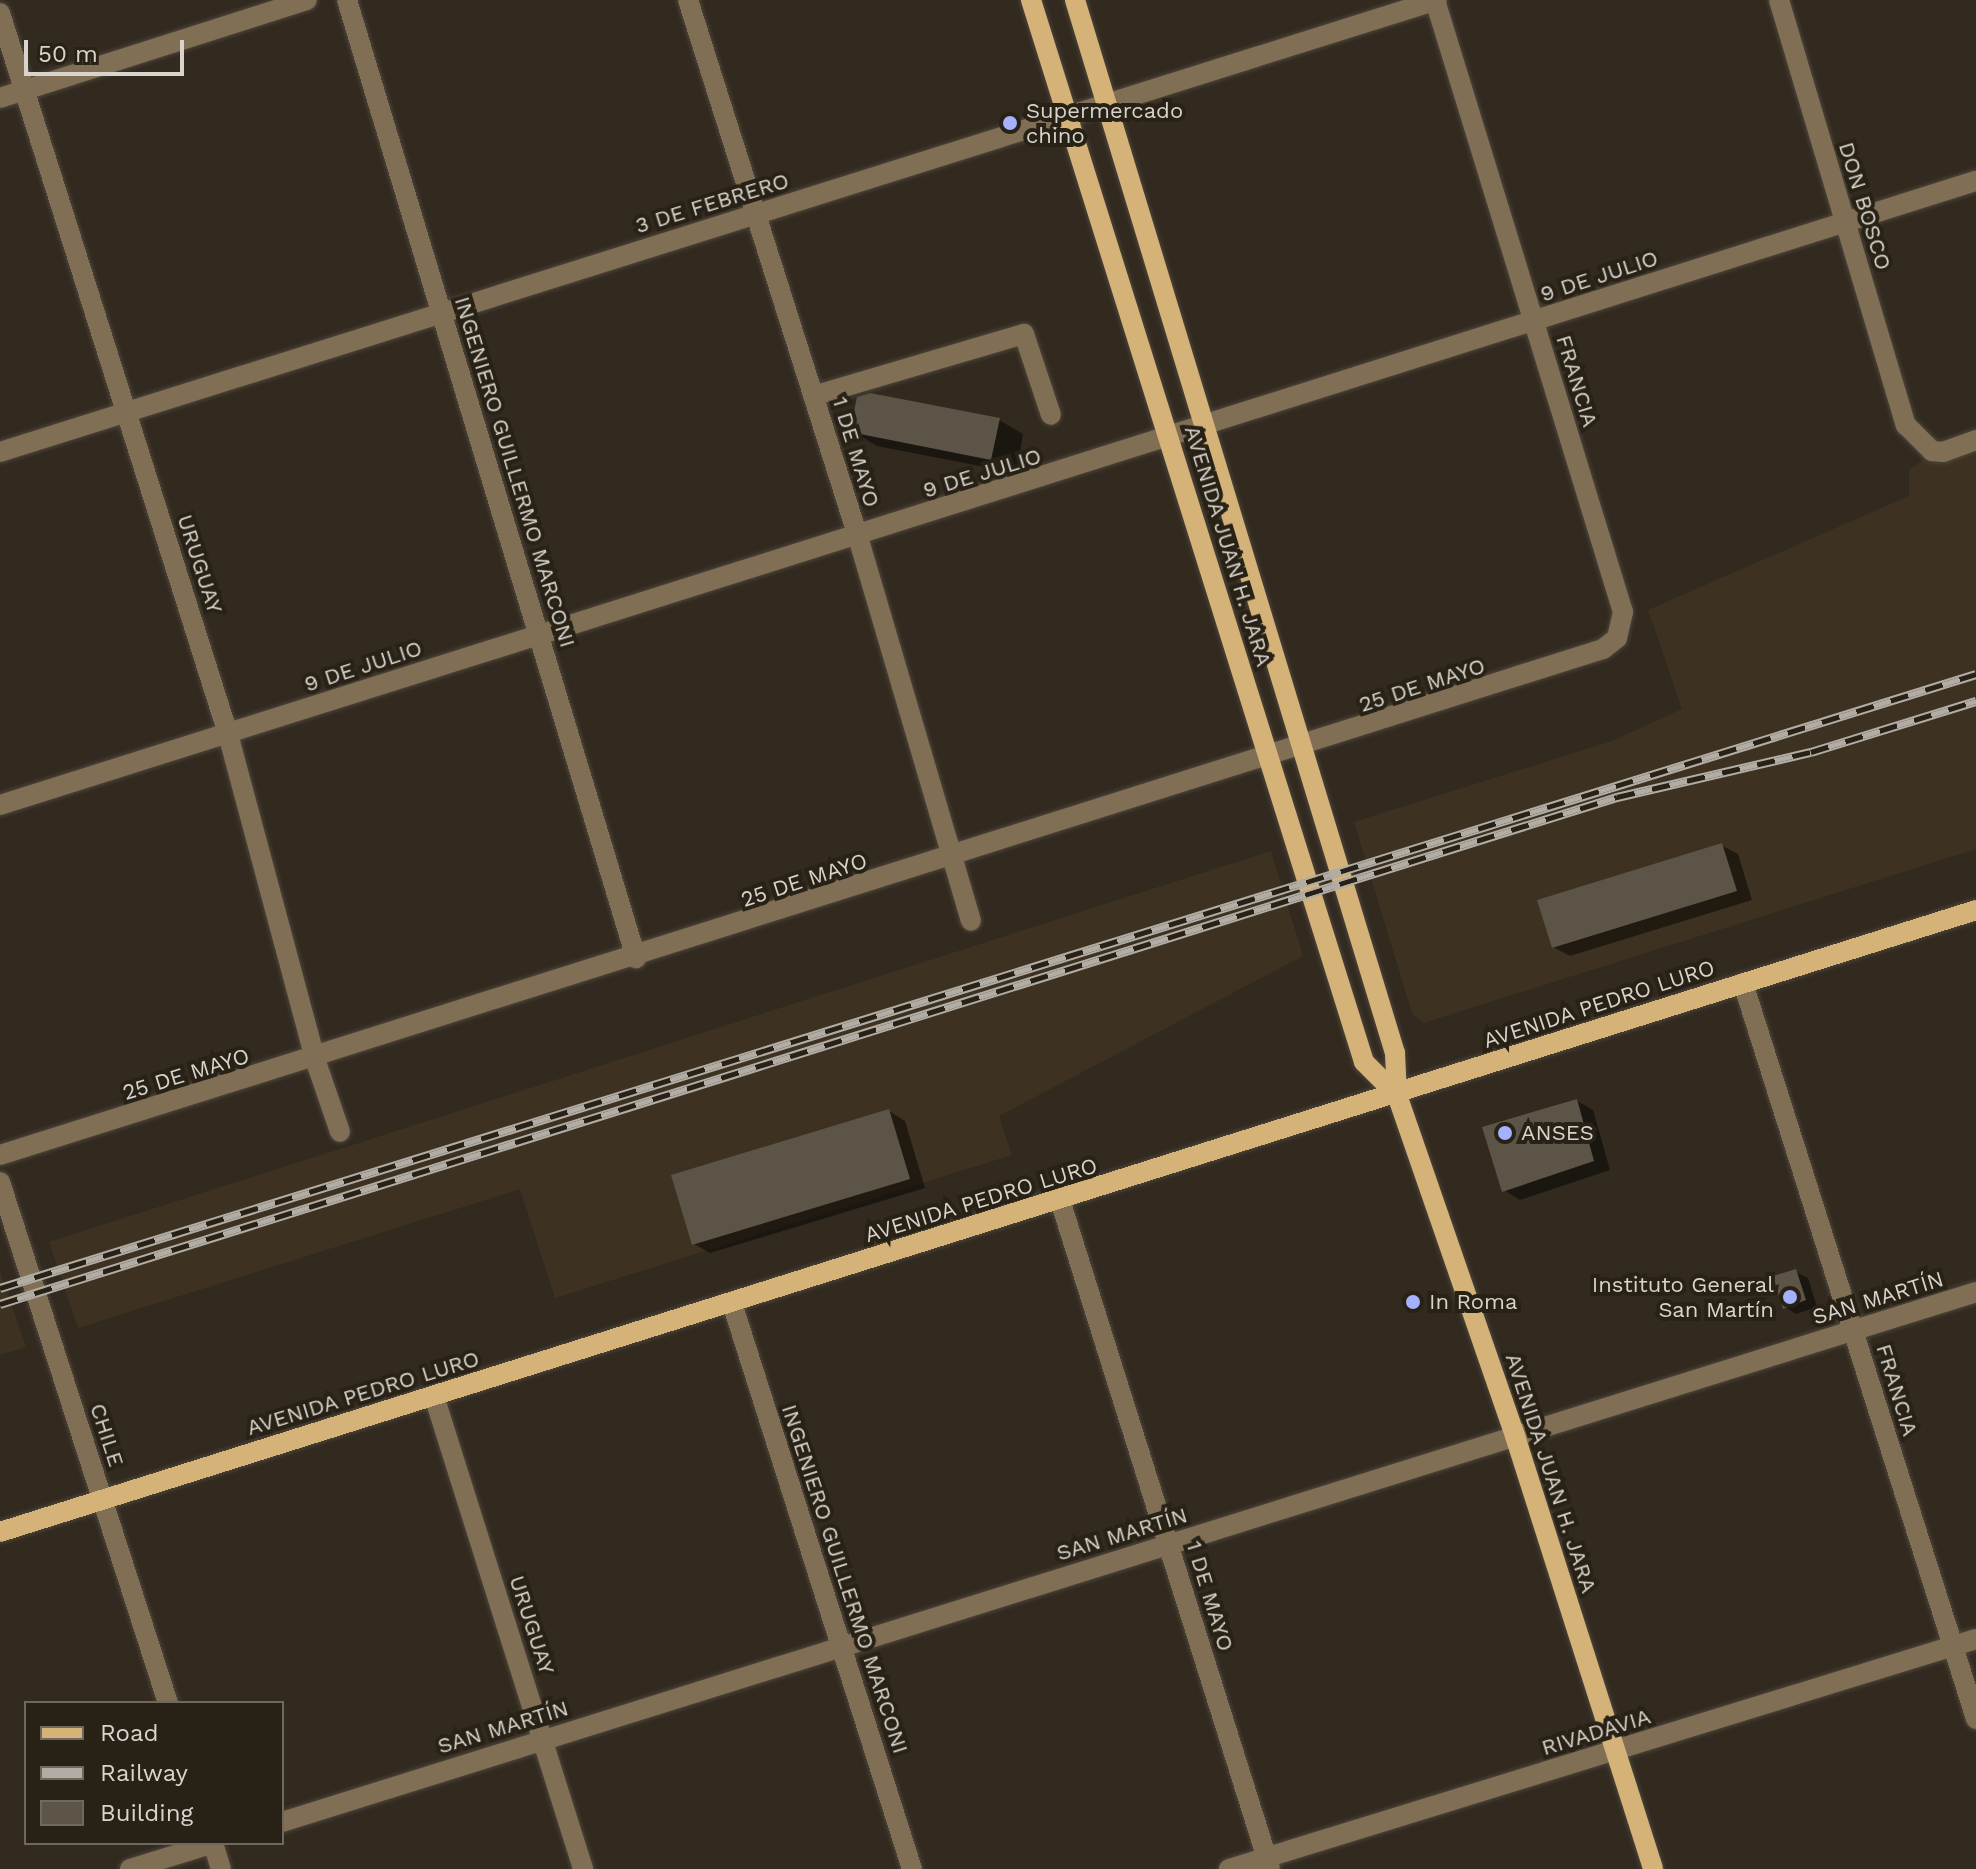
<!DOCTYPE html>
<html>
<head>
<meta charset="utf-8">
<style>
	body { margin:0 }
	#map { position:relative; width:1976px; height:1869px; overflow:hidden; background:#322a1f; font-family:"Work Sans",sans-serif }
	div>[style] { position:absolute }
	[style*='--x'] { left:calc(var(--x)*1px); top:calc(var(--y)*1px); width:calc(var(--w)*1px); rotate:calc(var(--a)*1deg) }
	.built>* { inset:0; background:#3d3221 }
	.shadow>* { inset:0; background:#0007 }
	.building>* { inset:0; background:#5d5448 }
	.roads { filter:drop-shadow(0 0 2px #4d453b) drop-shadow(0 0 2px #4d453b) }
	.minor>* { height:20px; margin:-10px; padding:0 10px; transform-origin:10px; border-radius:10px; background:#806f54 }
	.major>* { height:20px; margin:-10px; padding:0 10px; transform-origin:10px; border-radius:10px; background:#d5b278 }
	.rail>* { height:9px; margin-top:-4.5px; transform-origin:0; background:repeating-linear-gradient(90deg,#282115 0 18px,#b1aca4 0 36px); box-sizing:border-box; border-block:2px solid #b1aca4 }
	.dots>* { width:22px; height:22px; translate:-50% -50%; box-sizing:border-box; border:4px solid #282115; border-radius:50% }
	span { translate:-50% -50%; white-space:nowrap; text-align:center; line-height:1.15; -webkit-text-stroke:8px #282115; paint-order:stroke }
	.poi-label { font-size:22px; color:#d8d3cc }
	.left { translate:0 -50%; text-align:left }
	.right { translate:-100% -50%; text-align:right }
	.street-label { font-size:22px; color:#d8d3cc }
	.legend { position:absolute; left:24px; top:1701px; width:260px; height:144px; box-sizing:border-box; background:#282115; border:2px solid #6e685e; margin:0; padding:10px 14px; list-style:none; font-size:24px; color:#d8d3cc }
	.legend li { display:flex; align-items:center; gap:16px; height:40px }
	.legend b { width:40px; border:2px solid #6e685e }
	.scale { position:absolute; left:24px; top:40px; width:160px; height:36px; box-sizing:border-box; border:4px solid #d8d3cc; border-top:0; padding-left:10px; font-size:24px; line-height:28px; white-space:nowrap; color:#d8d3cc; -webkit-text-stroke:6px #282115; paint-order:stroke }
</style>
</head>
<body>
<div id="map">
	<div class="built">
		<div style="clip-path:polygon(1976px 430px,1976px 849px,1423px 1023px,1412px 1013px,1354px 822px,1612px 741px,1682px 709px,1648px 610px,1909px 496px,1909px 470px,1954px 437px)"></div>
		<div style="clip-path:polygon(1271px 851px,1303px 956px,999px 1116px,1012px 1155px,555px 1298px,520px 1189px,78px 1328px,49px 1242px)"></div>
		<div style="clip-path:polygon(0 1272px,26px 1347px,0 1355px)"></div>
	</div>
	<div class="shadow">
		<div style="clip-path:polygon(999px 420px,1023px 434px,1016px 473px,877px 446px,852px 431px)"></div>
		<div style="clip-path:polygon(1721px 845px,1738px 854px,1752px 900px,1570px 956px,1553px 947px)"></div>
		<div style="clip-path:polygon(1577px 1101px,1593px 1110px,1610px 1170px,1520px 1200px,1504px 1190px)"></div>
		<div style="clip-path:polygon(889px 1111px,905px 1121px,925px 1188px,710px 1253px,694px 1244px)"></div>
		<div style="clip-path:polygon(1796px 1272px,1808px 1278px,1817px 1307px,1796px 1314px,1785px 1307px)"></div>
	</div>
	<div class="building">
		<div style="clip-path:polygon(870px 393px,1000px 418px,991px 460px,850px 432px,857px 397px)"></div>
		<div style="clip-path:polygon(1722px 843px,1737px 891px,1552px 948px,1537px 900px)"></div>
		<div style="clip-path:polygon(1577px 1099px,1594px 1161px,1502px 1192px,1482px 1127px)"></div>
		<div style="clip-path:polygon(889px 1109px,910px 1179px,692px 1245px,671px 1175px)"></div>
		<div style="clip-path:polygon(1796px 1269px,1806px 1300px,1783px 1309px,1773px 1276px)"></div>
	</div>
	<div class="roads">
		<div class="minor">
			<div style="--x:347;--y:0;--w:1001;--a:73.21"></div>
			<div style="--x:688;--y:0;--w:563;--a:72.43"></div>
			<div style="--x:858;--y:537;--w:400;--a:73.6"></div>
			<div style="--x:1779;--y:0;--w:444;--a:73.4"></div>
			<div style="--x:1906;--y:425;--w:37;--a:45"></div>
			<div style="--x:1932;--y:451;--w:11;--a:5"></div>
			<div style="--x:1943;--y:452;--w:35;--a:-20"></div>
			<div style="--x:0;--y:13;--w:756;--a:72.45"></div>
			<div style="--x:228;--y:734;--w:336;--a:75"></div>
			<div style="--x:315;--y:1059;--w:77;--a:71.1"></div>
			<div style="--x:0;--y:98;--w:322;--a:-17.7"></div>
			<div style="--x:813;--y:396;--w:220;--a:-16.4"></div>
			<div style="--x:1024;--y:334;--w:85;--a:71.6"></div>
			<div style="--x:0;--y:452;--w:1506;--a:-17.46"></div>
			<div style="--x:0;--y:805;--w:2072;--a:-17.53"></div>
			<div style="--x:1743;--y:983;--w:772;--a:72.43"></div>
			<div style="--x:0;--y:1155;--w:1681;--a:-17.52"></div>
			<div style="--x:1603;--y:649;--w:18;--a:-38"></div>
			<div style="--x:1617;--y:638;--w:27;--a:-77"></div>
			<div style="--x:1623;--y:612;--w:640;--a:-107.08"></div>
			<div style="--x:0;--y:1182;--w:547;--a:72.13"></div>
			<div style="--x:1060;--y:1200;--w:700;--a:72.55"></div>
			<div style="--x:732;--y:1303;--w:594;--a:72.36"></div>
			<div style="--x:434;--y:1396;--w:496;--a:72.5"></div>
			<div style="--x:282;--y:1822;--w:1775;--a:-17.37"></div>
			<div style="--x:213;--y:1843;--w:27;--a:73"></div>
			<div style="--x:130;--y:1869;--w:88;--a:-17.2"></div>
			<div style="--x:1229;--y:1869;--w:782;--a:-17.11"></div>
		</div>
		<div class="major">
			<div style="--x:1031;--y:0;--w:1113;--a:72.59"></div>
			<div style="--x:1364;--y:1062;--w:47;--a:45"></div>
			<div style="--x:1075;--y:0;--w:1101;--a:73.1"></div>
			<div style="--x:1395;--y:1053;--w:42;--a:87.3"></div>
			<div style="--x:1397;--y:1095;--w:361;--a:70.9"></div>
			<div style="--x:1515;--y:1436;--w:454;--a:72.3"></div>
			<div style="--x:0;--y:1532;--w:2072;--a:-17.47"></div>
		</div>
	</div>
	<div class="rail">
		<div style="--x:0;--y:1288;--w:2069;--a:-17.26"></div>
		<div style="--x:0;--y:1304;--w:1695;--a:-17.41"></div>
		<div style="--x:1617;--y:797;--w:199;--a:-13.1"></div>
		<div style="--x:1811;--y:752;--w:173;--a:-17.2"></div>
	</div>
	<div class="dots">
		<div style="left:1010px;top:123px;background:#a5b1fc"></div>
		<div style="left:1505px;top:1133px;background:#a5b1fc"></div>
		<div style="left:1790px;top:1297px;background:#a5b1fc"></div>
		<div style="left:1413px;top:1302px;background:#a5b1fc"></div>
	</div>
	<div class="poi-label">
		<span class="left" style="left:1026px;top:123px">Supermercado<br>chino</span>
		<span class="left" style="left:1521px;top:1133px">ANSES</span>
		<span class="right" style="left:1774px;top:1297px">Instituto General<br>San Martín</span>
		<span class="left" style="left:1429px;top:1302px">In Roma</span>
	</div>
	<div class="street-label">
		<span style="left:712px;top:203px;rotate:-17deg">3 DE FEBRERO</span>
		<span style="left:1865px;top:206px;rotate:73deg">DON BOSCO</span>
		<span style="left:1599px;top:276px;rotate:-18deg">9 DE JULIO</span>
		<span style="left:1577px;top:381px;rotate:73deg">FRANCIA</span>
		<span style="left:856px;top:452px;rotate:73deg">1 DE MAYO</span>
		<span style="left:515px;top:472px;rotate:73deg">INGENIERO GUILLERMO MARCONI</span>
		<span style="left:982px;top:473px;rotate:-17deg">9 DE JULIO</span>
		<span style="left:1228px;top:546px;rotate:73deg">AVENIDA JUAN H. JARA</span>
		<span style="left:200px;top:564px;rotate:72deg">URUGUAY</span>
		<span style="left:363px;top:666px;rotate:-18deg">9 DE JULIO</span>
		<span style="left:1422px;top:685px;rotate:-18deg">25 DE MAYO</span>
		<span style="left:804px;top:880px;rotate:-18deg">25 DE MAYO</span>
		<span style="left:1599px;top:1004px;rotate:-18deg">AVENIDA PEDRO LURO</span>
		<span style="left:186px;top:1074px;rotate:-17deg">25 DE MAYO</span>
		<span style="left:981px;top:1200px;rotate:-17deg">AVENIDA PEDRO LURO</span>
		<span style="left:1878px;top:1298px;rotate:-17deg">SAN MARTÍN</span>
		<span style="left:1897px;top:1390px;rotate:73deg">FRANCIA</span>
		<span style="left:363px;top:1393px;rotate:-17deg">AVENIDA PEDRO LURO</span>
		<span style="left:107px;top:1435px;rotate:72deg">CHILE</span>
		<span style="left:1551px;top:1473px;rotate:72deg">AVENIDA JUAN H. JARA</span>
		<span style="left:1122px;top:1534px;rotate:-17deg">SAN MARTÍN</span>
		<span style="left:845px;top:1579px;rotate:72deg">INGENIERO GUILLERMO MARCONI</span>
		<span style="left:1210px;top:1596px;rotate:73deg">1 DE MAYO</span>
		<span style="left:532px;top:1625px;rotate:72deg">URUGUAY</span>
		<span style="left:503px;top:1727px;rotate:-17deg">SAN MARTÍN</span>
		<span style="left:1596px;top:1732px;rotate:-17deg">RIVADAVIA</span>
	</div>
	<ul class="legend">
	<li><b style="height:10px;background:#d5b278"></b>Road</li>
	<li><b style="height:10px;background:#b1aca4"></b>Railway</li>
	<li><b style="height:22px;background:#5d5448"></b>Building</li>
	</ul>
	<div class="scale">50 m</div>
</div>
</body>
</html>
